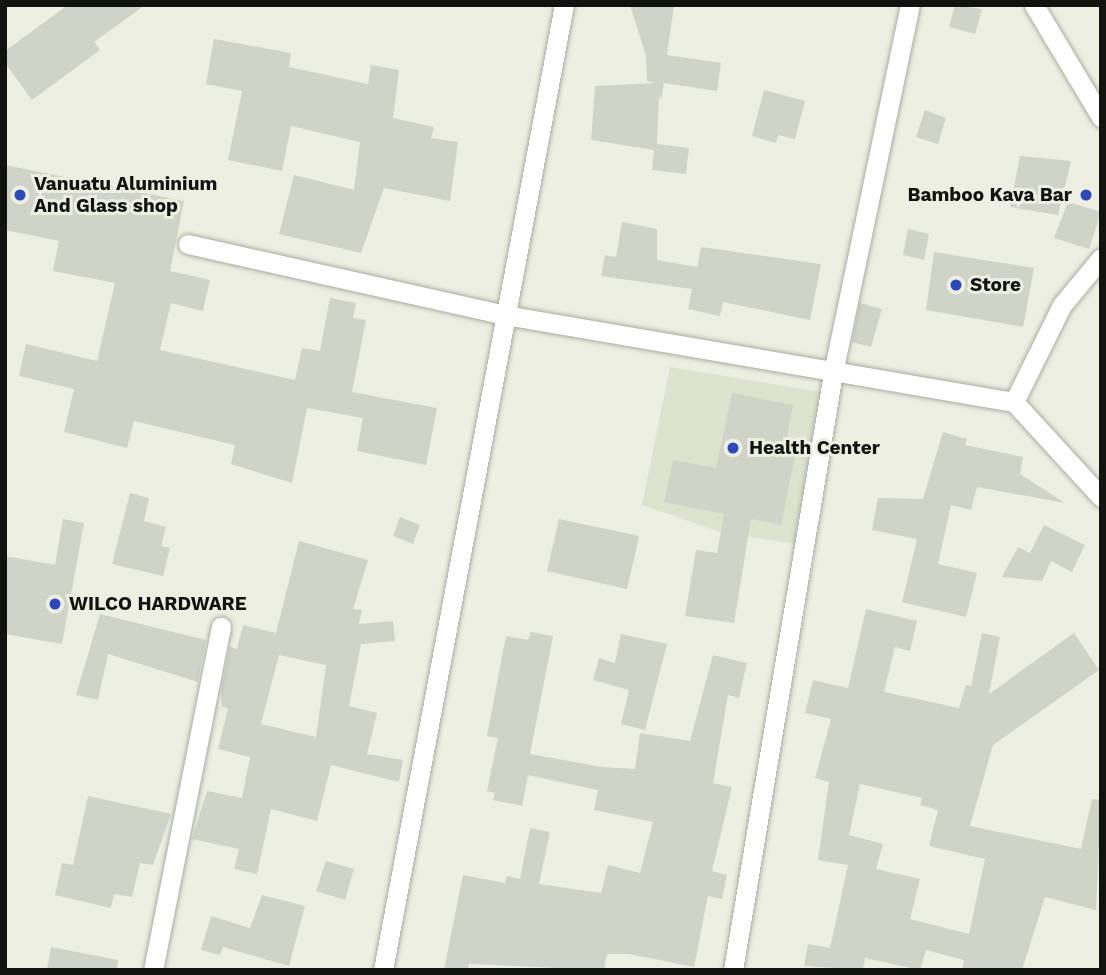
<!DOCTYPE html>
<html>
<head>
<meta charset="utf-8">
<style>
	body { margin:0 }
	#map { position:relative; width:1106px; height:975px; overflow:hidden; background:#edefe3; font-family:"Work Sans",sans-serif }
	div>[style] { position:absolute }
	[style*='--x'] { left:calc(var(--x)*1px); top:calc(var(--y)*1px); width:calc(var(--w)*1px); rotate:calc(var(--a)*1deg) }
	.built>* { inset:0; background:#dee3d0 }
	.building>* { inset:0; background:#d0d3c7 }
	.roads { filter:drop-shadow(0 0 2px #aaada1) drop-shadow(0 0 2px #aaada1) }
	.street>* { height:19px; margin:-9.5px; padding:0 9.5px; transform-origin:9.5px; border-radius:9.5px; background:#fff }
	.dots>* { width:19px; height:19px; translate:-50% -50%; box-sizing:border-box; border:4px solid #edefe3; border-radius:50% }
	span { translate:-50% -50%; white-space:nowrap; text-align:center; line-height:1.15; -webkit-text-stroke:6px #edefe3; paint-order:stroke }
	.poi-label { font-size:19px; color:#12120e; font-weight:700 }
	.left { translate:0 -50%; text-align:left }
	.right { translate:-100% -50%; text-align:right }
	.frame { position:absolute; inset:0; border:7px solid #12120e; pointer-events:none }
</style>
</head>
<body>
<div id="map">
	<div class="built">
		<div style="clip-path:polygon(670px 367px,821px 392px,796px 544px,723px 533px,642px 505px)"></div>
	</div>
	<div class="building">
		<div style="clip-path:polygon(68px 5px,145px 5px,94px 42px,100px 50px,32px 100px,5px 63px,5px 51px)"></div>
		<div style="clip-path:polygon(630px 5px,674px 5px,667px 55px,721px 63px,717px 91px,664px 83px,661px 101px,659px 94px,657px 144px,689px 148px,686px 174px,652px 170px,654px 150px,591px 140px,595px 86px,655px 83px,647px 81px,646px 56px)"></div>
		<div style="clip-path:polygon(955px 5px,982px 9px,975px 34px,949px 27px)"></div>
		<div style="clip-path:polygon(214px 39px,291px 53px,289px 67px,368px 84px,371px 65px,399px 70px,393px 118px,434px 127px,431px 138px,458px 142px,450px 201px,384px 188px,361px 253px,279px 234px,294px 175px,354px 190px,360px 142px,291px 126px,282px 171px,228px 160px,242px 91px,206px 84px)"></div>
		<div style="clip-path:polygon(764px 90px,805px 101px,795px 139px,778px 135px,776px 143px,752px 136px)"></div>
		<div style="clip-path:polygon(925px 110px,946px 118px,938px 144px,916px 137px)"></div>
		<div style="clip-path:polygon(1020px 156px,1071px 161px,1058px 215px,1010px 207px)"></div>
		<div style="clip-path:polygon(5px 165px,184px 201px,170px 271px,210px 280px,203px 311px,171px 303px,160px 350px,295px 380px,302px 348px,320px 351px,330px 298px,356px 303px,353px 318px,366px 320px,352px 392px,437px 408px,426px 465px,357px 451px,363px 418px,307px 408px,292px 483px,231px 464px,235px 445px,134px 421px,127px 448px,64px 432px,74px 389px,19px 376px,26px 344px,97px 361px,115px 283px,53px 271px,59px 241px,5px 230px)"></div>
		<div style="clip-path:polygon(1068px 202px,1101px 212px,1089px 249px,1054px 238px)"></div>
		<div style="clip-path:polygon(622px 222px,657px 229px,657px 260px,697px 267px,701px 247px,821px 264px,810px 320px,723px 302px,720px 316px,688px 309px,692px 289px,601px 276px,605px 255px,616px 257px)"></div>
		<div style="clip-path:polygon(908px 229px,929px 234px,924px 260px,903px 255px)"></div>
		<div style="clip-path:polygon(934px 252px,1034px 268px,1023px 327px,926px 310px)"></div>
		<div style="clip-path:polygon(860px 303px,882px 309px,871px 347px,852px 342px)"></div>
		<div style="clip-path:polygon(732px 393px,793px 405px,786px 443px,797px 446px,781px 525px,751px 519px,734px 623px,685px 616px,696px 550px,717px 553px,724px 514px,664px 502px,673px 460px,716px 468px)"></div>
		<div style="clip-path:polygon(943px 432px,967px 439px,965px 445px,1023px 457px,1020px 474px,1065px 503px,977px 487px,971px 510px,951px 505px,938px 564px,977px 573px,966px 617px,902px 602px,917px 539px,872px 530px,878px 498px,923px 499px)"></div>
		<div style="clip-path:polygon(130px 493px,149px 498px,144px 521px,166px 527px,161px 546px,170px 548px,163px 576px,112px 564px)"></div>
		<div style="clip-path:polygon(400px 517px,420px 525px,413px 544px,393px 536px)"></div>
		<div style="clip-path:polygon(63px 519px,84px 523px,62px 644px,5px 634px,5px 556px,55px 565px)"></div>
		<div style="clip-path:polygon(559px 519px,639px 536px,627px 589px,547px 571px)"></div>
		<div style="clip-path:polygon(1044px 525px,1085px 545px,1072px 572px,1051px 561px,1042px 581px,1002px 577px,1018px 547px,1030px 553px)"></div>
		<div style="clip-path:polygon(evenodd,299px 541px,368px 560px,353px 609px,362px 610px,359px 624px,393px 621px,395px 641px,361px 644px,349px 706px,377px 713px,367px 754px,403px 760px,399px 782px,331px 765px,317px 821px,271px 809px,257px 874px,234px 869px,239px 849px,192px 839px,207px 791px,242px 798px,250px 757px,218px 749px,228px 708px,222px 707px,221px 690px,230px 647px,237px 649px,243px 625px,276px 633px,299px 541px,279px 655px,326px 665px,316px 737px,261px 724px,279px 655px)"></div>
		<div style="clip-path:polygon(evenodd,866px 609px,917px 621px,910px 651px,895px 647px,884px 692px,959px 708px,966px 685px,971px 686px,982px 633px,1000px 637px,989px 694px,1074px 633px,1099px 670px,993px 745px,970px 826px,1081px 849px,1092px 799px,1101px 800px,1096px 910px,1045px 897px,1022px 970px,962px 970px,964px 960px,926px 950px,920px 970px,865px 958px,863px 970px,804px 966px,808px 944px,830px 948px,848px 865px,818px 860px,829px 782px,815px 778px,831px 719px,805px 713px,813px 680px,848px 688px,866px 609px,860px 784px,922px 798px,920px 805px,938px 810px,929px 846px,985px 859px,969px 934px,910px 919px,920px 879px,876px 869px,883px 844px,849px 835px,860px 784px)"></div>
		<div style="clip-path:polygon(100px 614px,206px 640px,198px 682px,108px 654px,98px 700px,76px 695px)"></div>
		<div style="clip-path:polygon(531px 632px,553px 636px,530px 754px,602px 767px,635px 769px,640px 733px,690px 741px,713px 655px,747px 663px,739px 698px,728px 695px,713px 783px,732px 787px,712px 871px,727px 875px,722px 899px,708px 896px,694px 967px,629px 954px,607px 954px,604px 970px,469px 964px,468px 970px,444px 970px,463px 875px,505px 883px,507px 876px,520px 879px,530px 828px,550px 832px,539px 884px,601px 893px,608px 865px,640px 873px,653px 822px,594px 810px,598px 790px,528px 775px,522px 806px,493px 800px,495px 793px,487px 791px,498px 738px,487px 736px,506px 636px,528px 640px)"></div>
		<div style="clip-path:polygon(621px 634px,667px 644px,645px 730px,621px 724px,629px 690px,593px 680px,599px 658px,615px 663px)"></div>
		<div style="clip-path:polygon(88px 796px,171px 814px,153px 865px,140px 863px,132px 897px,114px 894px,111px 908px,55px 895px,62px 863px,73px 865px)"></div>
		<div style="clip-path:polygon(326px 861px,354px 869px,345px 900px,316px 891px)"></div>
		<div style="clip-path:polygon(262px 895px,305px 906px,289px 966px,223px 947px,220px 955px,201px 950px,211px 916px,250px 928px)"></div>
		<div style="clip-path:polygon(51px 947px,118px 960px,117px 970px,47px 970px)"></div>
	</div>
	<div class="roads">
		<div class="street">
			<div style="--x:1034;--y:5;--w:131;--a:59.1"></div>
			<div style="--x:188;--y:244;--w:325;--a:12.6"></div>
			<div style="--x:505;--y:315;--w:516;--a:9.7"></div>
			<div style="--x:1014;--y:402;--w:108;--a:-63.7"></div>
			<div style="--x:1062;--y:305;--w:61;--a:-50.3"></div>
			<div style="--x:1014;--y:402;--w:129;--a:47.5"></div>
			<div style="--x:153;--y:970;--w:350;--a:-78.8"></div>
			<div style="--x:383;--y:970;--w:982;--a:-79.38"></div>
			<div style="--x:733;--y:970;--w:605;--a:-80.49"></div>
			<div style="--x:833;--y:373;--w:376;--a:-78.2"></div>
		</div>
	</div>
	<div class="dots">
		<div style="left:20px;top:195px;background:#2c47b8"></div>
		<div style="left:1086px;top:195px;background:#2c47b8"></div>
		<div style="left:956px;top:285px;background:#2c47b8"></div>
		<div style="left:733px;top:448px;background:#2c47b8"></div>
		<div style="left:55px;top:604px;background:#2c47b8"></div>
	</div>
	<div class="poi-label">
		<span class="left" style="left:34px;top:195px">Vanuatu Aluminium<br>And Glass shop</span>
		<span class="right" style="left:1072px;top:195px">Bamboo Kava Bar</span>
		<span class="left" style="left:970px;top:285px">Store</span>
		<span class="left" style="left:749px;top:448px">Health Center</span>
		<span class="left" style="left:69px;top:604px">WILCO HARDWARE</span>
	</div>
	<div class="frame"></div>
</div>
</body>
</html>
